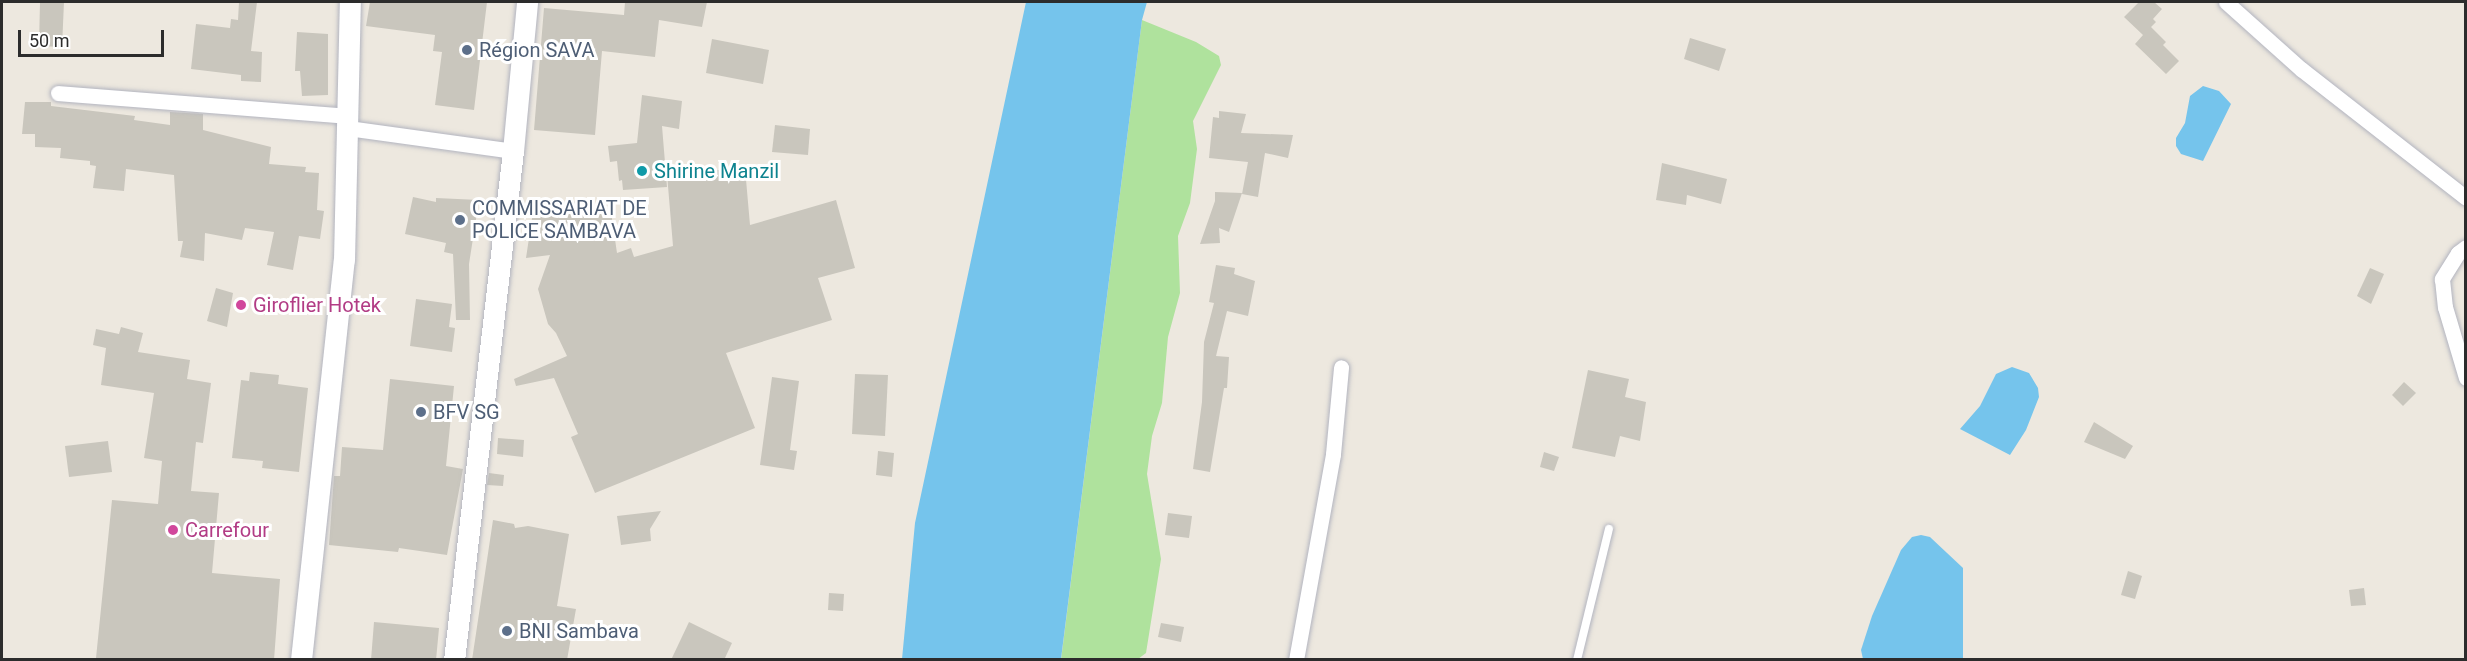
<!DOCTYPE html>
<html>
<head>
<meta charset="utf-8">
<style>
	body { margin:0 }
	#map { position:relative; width:2467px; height:661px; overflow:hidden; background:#ede8df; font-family:Roboto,sans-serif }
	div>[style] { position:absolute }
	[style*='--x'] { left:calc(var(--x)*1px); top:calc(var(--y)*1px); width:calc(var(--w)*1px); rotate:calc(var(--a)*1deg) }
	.green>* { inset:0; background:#afe29d }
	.water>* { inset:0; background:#75c4ec }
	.building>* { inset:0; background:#c9c6bd }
	.roads { filter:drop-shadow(0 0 2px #b2b4bf) drop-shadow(0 0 2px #b2b4bf) }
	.lane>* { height:8px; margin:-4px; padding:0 4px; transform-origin:4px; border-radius:4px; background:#fff }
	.street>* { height:15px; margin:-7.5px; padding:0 7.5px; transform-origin:7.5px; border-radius:7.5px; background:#fff }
	.secondary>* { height:21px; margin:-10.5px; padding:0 10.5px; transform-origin:10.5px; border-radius:10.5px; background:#fff }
	.dots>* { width:16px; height:16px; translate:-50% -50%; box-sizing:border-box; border:3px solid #fff; border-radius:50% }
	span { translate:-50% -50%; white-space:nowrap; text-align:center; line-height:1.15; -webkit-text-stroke:6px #fff; paint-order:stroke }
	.service-label { font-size:20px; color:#4e5e75 }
	.left { translate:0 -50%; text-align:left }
	.culture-label { font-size:20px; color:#0d838f }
	.hotel-label { font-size:20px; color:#b23c85 }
	.frame { position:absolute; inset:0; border:3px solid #2c2c2c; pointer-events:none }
	.scale { position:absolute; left:18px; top:30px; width:146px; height:27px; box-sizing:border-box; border:3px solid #2c2c2c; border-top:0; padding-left:8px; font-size:18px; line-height:21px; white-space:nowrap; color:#2c2c2c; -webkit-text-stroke:4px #fff; paint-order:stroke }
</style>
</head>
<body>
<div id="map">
	<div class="green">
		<div style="clip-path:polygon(1142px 20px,1196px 42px,1219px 56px,1221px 65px,1193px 121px,1197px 149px,1190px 203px,1178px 236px,1180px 293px,1168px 337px,1162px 403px,1152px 436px,1147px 474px,1161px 559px,1146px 653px,1138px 659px,1061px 660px)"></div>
	</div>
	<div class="water">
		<div style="clip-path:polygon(1026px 2px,1147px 2px,1142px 20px,1061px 659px,902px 659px,915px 523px)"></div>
		<div style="clip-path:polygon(2203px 86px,2219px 91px,2231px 104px,2203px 161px,2181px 154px,2176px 146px,2176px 138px,2185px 123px,2190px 96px)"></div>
		<div style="clip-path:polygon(2012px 367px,2029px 373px,2038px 388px,2039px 397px,2026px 430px,2010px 455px,1960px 429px,1980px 406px,1996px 374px)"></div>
		<div style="clip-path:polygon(1921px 535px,1930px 537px,1963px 568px,1963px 658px,1863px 659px,1861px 650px,1872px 616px,1901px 550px,1912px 537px)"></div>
	</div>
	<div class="building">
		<div style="clip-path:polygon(40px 2px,64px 2px,62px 47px,39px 46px)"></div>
		<div style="clip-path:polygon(239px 2px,257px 2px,251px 51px,262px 52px,261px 82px,241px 81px,241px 75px,191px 69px,196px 24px,230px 28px,231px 19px,238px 20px)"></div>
		<div style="clip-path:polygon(370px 2px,487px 2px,474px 110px,435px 105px,442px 52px,433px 51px,435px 35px,366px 26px)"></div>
		<div style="clip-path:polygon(625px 2px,707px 2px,702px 27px,659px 20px,655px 57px,602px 51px,595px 135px,534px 130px,544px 8px,624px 15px)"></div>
		<div style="clip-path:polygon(2139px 2px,2154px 2px,2162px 9px,2153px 19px,2156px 22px,2151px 27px,2166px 42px,2163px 45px,2179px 61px,2166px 74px,2135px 44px,2143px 35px,2124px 17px)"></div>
		<div style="clip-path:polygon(297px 32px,328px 34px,328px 95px,302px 96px,300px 71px,295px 71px)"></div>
		<div style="clip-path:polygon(1690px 38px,1726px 49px,1719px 71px,1684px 59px)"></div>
		<div style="clip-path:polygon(712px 39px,769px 50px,763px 84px,706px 73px)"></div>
		<div style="clip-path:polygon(642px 95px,682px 101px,679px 129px,662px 126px,667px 187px,623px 190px,622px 180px,619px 181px,617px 161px,610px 162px,608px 146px,637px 143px)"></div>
		<div style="clip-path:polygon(25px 102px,51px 102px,51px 106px,135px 116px,134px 120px,170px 125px,170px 112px,203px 114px,203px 130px,271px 147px,269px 164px,306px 167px,305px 172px,319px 173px,317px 210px,324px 211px,320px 239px,299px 236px,293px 270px,267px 265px,274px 232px,245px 228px,242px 240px,205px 233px,204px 261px,180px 257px,183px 241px,178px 241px,174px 175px,126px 169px,124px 191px,93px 188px,96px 166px,90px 165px,90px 161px,60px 158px,61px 148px,35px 147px,35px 134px,22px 134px)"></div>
		<div style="clip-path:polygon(1219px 111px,1246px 114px,1241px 133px,1293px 135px,1288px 158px,1265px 153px,1258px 197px,1242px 194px,1248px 162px,1209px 158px,1213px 117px,1219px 118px)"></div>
		<div style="clip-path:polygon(775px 125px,810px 129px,808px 155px,772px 152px)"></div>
		<div style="clip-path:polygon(1662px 163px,1727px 179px,1721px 204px,1687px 195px,1686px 205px,1656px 200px)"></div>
		<div style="clip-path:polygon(745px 168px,750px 225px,836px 200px,855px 268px,818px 278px,832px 320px,726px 353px,755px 428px,595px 493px,571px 437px,578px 434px,554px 378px,516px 386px,514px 379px,567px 356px,556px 333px,548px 324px,538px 289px,550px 255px,526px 258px,534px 205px,594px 200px,597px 214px,611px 212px,617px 253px,631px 248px,634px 257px,673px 246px,667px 174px)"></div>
		<div style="clip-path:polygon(1215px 192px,1242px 193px,1229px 232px,1219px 228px,1220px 243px,1200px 244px,1215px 201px)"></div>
		<div style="clip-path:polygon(413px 197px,436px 202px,436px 198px,479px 200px,469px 264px,470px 320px,456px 320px,453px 254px,444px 252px,446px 243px,405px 234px)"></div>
		<div style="clip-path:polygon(1216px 265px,1235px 268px,1234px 274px,1255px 281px,1248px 316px,1227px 311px,1216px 356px,1229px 357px,1227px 388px,1224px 388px,1210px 472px,1193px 469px,1202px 402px,1204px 342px,1214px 303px,1209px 302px)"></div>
		<div style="clip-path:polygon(2370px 268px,2384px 274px,2371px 304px,2357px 296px)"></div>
		<div style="clip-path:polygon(216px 288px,233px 293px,227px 327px,207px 321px)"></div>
		<div style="clip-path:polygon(416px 299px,452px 304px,449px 327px,455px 328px,452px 352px,410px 346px)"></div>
		<div style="clip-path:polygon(121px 327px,143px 333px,138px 352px,190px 360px,187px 379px,211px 383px,203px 443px,196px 442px,191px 491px,219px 493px,212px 573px,280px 579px,274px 660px,96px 658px,112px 500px,158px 504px,162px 461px,144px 458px,154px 393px,101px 385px,106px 348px,93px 345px,96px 329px,119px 334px)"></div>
		<div style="clip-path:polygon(1588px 370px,1629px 379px,1625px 397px,1646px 402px,1640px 441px,1620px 436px,1615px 457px,1572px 448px)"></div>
		<div style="clip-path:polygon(250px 372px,279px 375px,278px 384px,308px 388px,299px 472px,262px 468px,263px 461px,232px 458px,241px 380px,249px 381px)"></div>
		<div style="clip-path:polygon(855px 374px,888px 375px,885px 436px,852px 434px)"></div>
		<div style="clip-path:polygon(772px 377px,799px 381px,790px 450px,797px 451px,794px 470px,760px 465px)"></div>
		<div style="clip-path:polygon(390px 379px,454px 386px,446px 466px,463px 469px,447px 555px,399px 548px,398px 552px,329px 545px,334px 476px,340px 476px,342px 447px,383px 450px)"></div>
		<div style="clip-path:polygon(2404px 382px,2416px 393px,2403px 406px,2392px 395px)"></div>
		<div style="clip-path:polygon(2094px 422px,2133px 446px,2125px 459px,2084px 442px)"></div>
		<div style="clip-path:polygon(498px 438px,524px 440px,523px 457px,497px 454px)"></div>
		<div style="clip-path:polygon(108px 441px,112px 472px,69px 477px,65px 446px)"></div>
		<div style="clip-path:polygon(878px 451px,894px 453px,892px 477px,876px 475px)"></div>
		<div style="clip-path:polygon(1544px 452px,1559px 457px,1554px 471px,1540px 467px)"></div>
		<div style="clip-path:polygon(489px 473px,504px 475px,503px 486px,487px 485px)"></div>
		<div style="clip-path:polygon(661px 511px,650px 529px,651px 541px,621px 545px,617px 516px)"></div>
		<div style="clip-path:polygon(1168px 513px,1192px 516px,1189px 538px,1165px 535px)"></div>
		<div style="clip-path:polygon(493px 520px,514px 524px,515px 528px,528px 526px,569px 534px,557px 606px,576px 609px,567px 660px,472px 660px)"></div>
		<div style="clip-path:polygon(2128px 571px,2142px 576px,2135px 599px,2121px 595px)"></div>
		<div style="clip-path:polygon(2364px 588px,2366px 605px,2351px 606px,2349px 590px)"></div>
		<div style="clip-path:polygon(829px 593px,844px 594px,843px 611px,828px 610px)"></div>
		<div style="clip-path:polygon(374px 622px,439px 628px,436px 660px,371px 660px)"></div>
		<div style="clip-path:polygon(689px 622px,732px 643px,724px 660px,671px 660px)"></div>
		<div style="clip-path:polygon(1161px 623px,1184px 627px,1181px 642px,1158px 637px)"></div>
	</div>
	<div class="roads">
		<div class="lane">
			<div style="--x:1577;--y:660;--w:135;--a:-76.3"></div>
		</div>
		<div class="street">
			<div style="--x:2226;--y:2;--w:101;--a:41.8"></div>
			<div style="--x:2301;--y:69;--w:209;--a:38"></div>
			<div style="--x:58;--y:93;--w:291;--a:4.5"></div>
			<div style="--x:348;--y:128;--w:167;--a:7.9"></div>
			<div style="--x:2466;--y:247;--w:10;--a:143"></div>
			<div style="--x:2458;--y:253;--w:31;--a:122"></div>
			<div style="--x:2442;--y:279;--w:28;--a:84"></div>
			<div style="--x:2445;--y:307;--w:74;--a:73.5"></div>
			<div style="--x:1296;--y:660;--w:209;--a:-79.8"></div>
			<div style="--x:1333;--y:454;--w:87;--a:-84.7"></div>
		</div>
		<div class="secondary">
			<div style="--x:301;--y:660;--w:402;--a:-83.9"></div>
			<div style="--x:344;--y:260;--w:258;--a:-88.7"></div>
			<div style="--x:454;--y:660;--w:512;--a:-83.39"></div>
			<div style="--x:513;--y:151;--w:150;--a:-84.6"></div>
		</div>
	</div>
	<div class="dots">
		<div style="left:467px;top:50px;background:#5c6f8a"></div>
		<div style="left:642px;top:171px;background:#0f9aa8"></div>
		<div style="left:460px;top:220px;background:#5c6f8a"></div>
		<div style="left:241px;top:305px;background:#d1479c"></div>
		<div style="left:421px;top:412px;background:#5c6f8a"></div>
		<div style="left:173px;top:530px;background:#d1479c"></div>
		<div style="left:507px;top:631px;background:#5c6f8a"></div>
	</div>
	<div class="service-label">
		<span class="left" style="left:479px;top:50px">Région SAVA</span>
		<span class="left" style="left:472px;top:220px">COMMISSARIAT DE<br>POLICE SAMBAVA</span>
		<span class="left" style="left:433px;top:412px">BFV SG</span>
		<span class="left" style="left:519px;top:631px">BNI Sambava</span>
	</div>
	<div class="culture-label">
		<span class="left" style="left:654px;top:171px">Shirine Manzil</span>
	</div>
	<div class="hotel-label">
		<span class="left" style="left:253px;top:305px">Giroflier Hotek</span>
		<span class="left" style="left:185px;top:530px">Carrefour</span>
	</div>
	<div class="frame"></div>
	<div class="scale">50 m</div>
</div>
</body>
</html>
